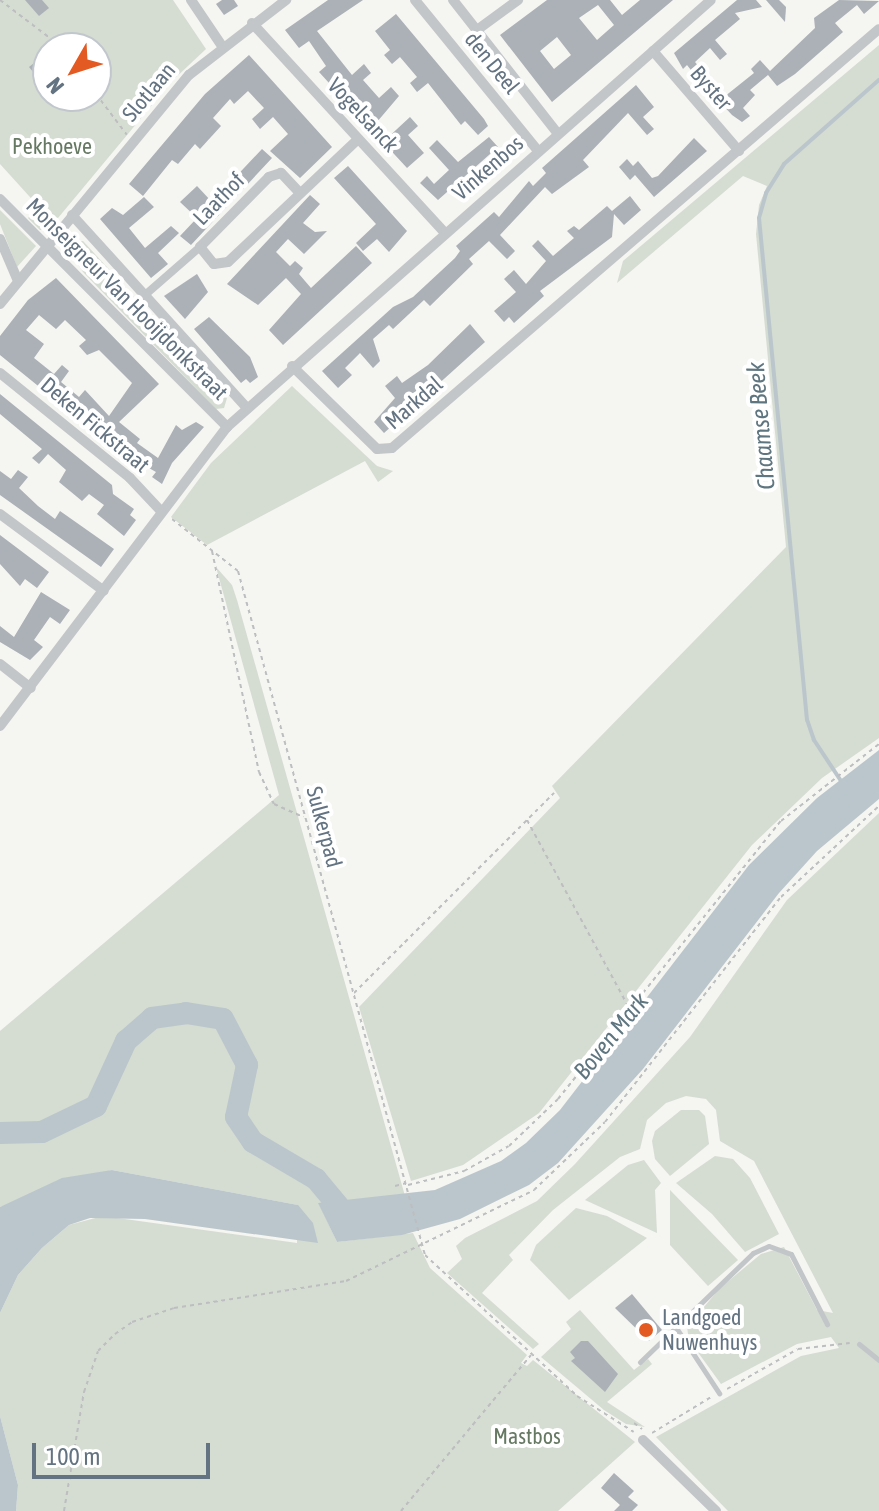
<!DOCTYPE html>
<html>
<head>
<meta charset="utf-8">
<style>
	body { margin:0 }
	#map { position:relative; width:879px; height:1511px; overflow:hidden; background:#f5f5f1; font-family:"Asap Condensed",sans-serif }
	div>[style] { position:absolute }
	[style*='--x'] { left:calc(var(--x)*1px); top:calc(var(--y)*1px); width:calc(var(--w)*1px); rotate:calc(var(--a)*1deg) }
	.green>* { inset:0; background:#d5dcd2 }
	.water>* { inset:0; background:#bbc6cc }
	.stream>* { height:4px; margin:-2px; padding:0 2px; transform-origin:2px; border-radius:2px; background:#bbc6cc }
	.river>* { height:22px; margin:-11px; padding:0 11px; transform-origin:11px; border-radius:11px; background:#bbc6cc }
	.building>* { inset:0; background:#abb1b7 }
	.path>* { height:2px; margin-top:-1px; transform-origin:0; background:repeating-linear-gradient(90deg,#bcbec0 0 4px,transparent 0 8px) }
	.service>* { height:5px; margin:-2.5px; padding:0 2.5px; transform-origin:2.5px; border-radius:2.5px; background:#c2c6c9 }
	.pedestrian>* { height:8px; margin:-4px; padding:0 4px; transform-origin:4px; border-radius:4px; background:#c2c6c9 }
	.minor>* { height:10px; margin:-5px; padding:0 5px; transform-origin:5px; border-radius:5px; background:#c2c6c9 }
	.dots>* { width:22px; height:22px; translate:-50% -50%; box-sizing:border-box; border:4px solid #fff; border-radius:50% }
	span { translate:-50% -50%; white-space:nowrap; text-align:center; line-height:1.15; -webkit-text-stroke:8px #fff; paint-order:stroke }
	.street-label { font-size:22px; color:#647382 }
	.park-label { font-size:22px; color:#667963 }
	.poi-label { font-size:22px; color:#647382 }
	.left { translate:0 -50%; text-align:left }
	.water-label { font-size:24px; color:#5f757f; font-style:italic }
	.north { position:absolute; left:32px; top:32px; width:80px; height:80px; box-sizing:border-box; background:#fff; border:2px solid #c1c7cd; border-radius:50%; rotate:231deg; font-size:22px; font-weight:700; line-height:32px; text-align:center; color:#647382 }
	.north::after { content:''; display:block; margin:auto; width:28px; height:36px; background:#e35b23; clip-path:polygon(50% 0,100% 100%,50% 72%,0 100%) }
	.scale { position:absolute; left:32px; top:1443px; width:178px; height:36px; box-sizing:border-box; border:4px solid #647382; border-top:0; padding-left:10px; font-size:24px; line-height:28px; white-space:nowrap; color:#647382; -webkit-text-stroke:6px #fff; paint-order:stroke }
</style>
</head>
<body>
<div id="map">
	<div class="green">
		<div style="clip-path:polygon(evenodd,0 0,173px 0,206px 49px,172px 81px,48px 230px,40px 230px,28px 218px,39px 207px,0 164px,0 0,48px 48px,96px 48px,96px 96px,48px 96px,48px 48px)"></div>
		<div style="clip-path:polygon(879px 45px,879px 738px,822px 778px,752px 845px,539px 1113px,463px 1165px,411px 1181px,359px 1007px,560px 798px,552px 786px,786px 547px,756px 234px,759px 205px,767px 186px,743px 176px,617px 283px,623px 261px)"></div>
		<div style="clip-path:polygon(0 210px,36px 246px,17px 267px,0 224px)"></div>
		<div style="clip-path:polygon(83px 241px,227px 398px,224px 408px,216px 409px,83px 272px,69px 251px,73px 242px)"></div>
		<div style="clip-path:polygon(292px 386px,377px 466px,393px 471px,378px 482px,365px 461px,207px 545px,171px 517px,211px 463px)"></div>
		<div style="clip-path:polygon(216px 567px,232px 585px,237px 600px,405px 1196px,319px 1204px,337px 1242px,413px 1233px,430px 1268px,527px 1355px,521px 1363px,527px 1366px,533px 1360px,635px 1442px,558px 1511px,16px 1511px,18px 1485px,0 1416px,0 1313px,18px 1275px,42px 1248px,69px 1225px,103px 1216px,297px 1243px,298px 1205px,112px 1170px,0 1207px,0 1031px,279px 795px)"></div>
		<div style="clip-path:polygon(879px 813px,879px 1511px,728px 1511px,656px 1437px,801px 1356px,839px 1348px,831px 1337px,797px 1344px,721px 1384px,689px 1340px,687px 1327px,720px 1288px,761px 1254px,784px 1247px,817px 1310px,833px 1313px,754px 1161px,720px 1141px,716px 1110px,706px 1099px,686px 1096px,666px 1103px,647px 1120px,640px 1149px,620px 1157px,553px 1210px,509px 1255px,513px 1260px,482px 1293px,539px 1344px,533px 1349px,447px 1273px,462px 1259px,456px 1246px,465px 1238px,537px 1201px,575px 1164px,690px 1037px,787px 900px)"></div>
		<div style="clip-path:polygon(681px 1110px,699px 1110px,705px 1116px,709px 1144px,670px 1176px,655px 1159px,652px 1141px,655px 1131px)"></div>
		<div style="clip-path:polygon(715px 1156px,733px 1159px,750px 1178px,779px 1234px,745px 1252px,712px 1214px,676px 1183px)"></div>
		<div style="clip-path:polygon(644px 1160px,661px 1183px,655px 1190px,657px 1233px,585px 1200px,628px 1165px)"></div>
		<div style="clip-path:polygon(670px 1190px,738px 1260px,708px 1286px,670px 1245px)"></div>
		<div style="clip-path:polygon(576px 1208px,607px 1216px,647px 1238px,569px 1300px,530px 1260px,536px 1245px)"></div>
		<div style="clip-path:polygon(580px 1310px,634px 1370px,648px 1359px,652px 1364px,607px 1402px,645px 1427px,626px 1424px,604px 1410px,541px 1357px,571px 1329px,566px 1322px)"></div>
	</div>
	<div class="water">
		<div style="clip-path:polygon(879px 750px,879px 799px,817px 851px,779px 893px,643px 1069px,558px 1163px,529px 1185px,460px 1219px,402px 1235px,337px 1242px,318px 1203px,435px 1190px,501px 1161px,526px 1143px,560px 1110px,749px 865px,817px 798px)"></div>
		<div style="clip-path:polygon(112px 1170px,298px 1205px,313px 1223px,318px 1243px,145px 1219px,90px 1218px,69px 1225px,42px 1248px,18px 1275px,0 1313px,0 1207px,62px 1178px)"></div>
		<div style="clip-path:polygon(0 1416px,18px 1485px,16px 1511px,0 1511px)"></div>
	</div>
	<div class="stream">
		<div style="--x:843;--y:784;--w:53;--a:-123.4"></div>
		<div style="--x:814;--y:740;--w:21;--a:-109"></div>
		<div style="--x:807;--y:720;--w:504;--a:-95.46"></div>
		<div style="--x:759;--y:218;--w:26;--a:-74"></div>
		<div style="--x:766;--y:193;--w:34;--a:-58"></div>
		<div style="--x:784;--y:164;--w:127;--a:-41.5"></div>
	</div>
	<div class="river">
		<div style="--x:0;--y:1133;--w:42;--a:-1.4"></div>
		<div style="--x:42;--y:1132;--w:60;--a:-25.7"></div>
		<div style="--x:96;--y:1106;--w:72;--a:-65.2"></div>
		<div style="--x:126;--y:1041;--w:35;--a:-41"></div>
		<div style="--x:152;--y:1018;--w:34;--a:-8"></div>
		<div style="--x:186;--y:1013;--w:37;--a:9"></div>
		<div style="--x:223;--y:1019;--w:52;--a:62.4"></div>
		<div style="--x:247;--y:1065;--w:53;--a:101.9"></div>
		<div style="--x:236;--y:1117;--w:30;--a:56"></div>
		<div style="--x:253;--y:1142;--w:73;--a:30.4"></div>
		<div style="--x:316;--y:1179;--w:55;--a:50.2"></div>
	</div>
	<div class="building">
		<div style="clip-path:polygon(25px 0,42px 0,49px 8px,39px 16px)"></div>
		<div style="clip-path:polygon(222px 0,234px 0,238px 6px,224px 15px,216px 4px)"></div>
		<div style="clip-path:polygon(328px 0,363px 0,317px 31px,352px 75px,364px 64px,371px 73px,363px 80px,379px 98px,391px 87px,399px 96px,371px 129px,319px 72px,326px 66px,309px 41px,299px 48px,285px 30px)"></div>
		<div style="clip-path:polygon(evenodd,547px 0,610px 0,622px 15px,640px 0,673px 0,552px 102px,500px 35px,547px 0,598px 5px,614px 25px,597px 40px,579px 18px,598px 5px,547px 0,557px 37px,571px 55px,554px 69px,540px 51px,557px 37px)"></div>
		<div style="clip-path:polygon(737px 0,756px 0,762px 7px,735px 13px,740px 19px,715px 40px,727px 54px,720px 60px,710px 48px,695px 62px,711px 81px,704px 87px,687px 65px,683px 69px,674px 53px)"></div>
		<div style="clip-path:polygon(766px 0,779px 0,786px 7px,785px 22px)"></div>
		<div style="clip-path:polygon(839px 0,879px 1px,864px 14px,857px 5px,835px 23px,843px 32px,795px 74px,777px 86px,768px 75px,750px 90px,755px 95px,743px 108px,750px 116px,742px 122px,732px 115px,719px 101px,754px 73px,751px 69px,760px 60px,770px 71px,815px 28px,814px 18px)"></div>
		<div style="clip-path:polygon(396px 14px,484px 119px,488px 126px,478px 135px,465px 121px,461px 125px,428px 83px,417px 92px,410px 83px,417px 77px,400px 57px,392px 64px,384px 55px,390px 50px,375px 31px)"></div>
		<div style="clip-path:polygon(48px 52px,48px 80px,43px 84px,29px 67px)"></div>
		<div style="clip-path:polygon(249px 55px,332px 147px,300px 178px,270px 151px,288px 134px,273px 117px,260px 129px,252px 119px,264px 108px,248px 91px,234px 104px,230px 99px,213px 118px,221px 126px,200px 149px,195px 144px,178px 164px,172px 160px,143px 196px,129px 184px,205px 94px)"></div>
		<div style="clip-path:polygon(636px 85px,654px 107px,643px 117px,654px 129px,647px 135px,628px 113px,583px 160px,589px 167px,552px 194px,545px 187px,500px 235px,515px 251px,507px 259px,489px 241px,469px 259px,473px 264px,430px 306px,424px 300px,393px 329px,389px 325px,373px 339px,380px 361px,373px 368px,360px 353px,345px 368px,352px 375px,338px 388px,322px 371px,393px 307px,413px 297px,455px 258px,460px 251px,456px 246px,494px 212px,499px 217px,529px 181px,533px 186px,546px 173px,542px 168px)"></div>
		<div style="clip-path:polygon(410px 117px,418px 126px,408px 135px,424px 153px,407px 168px,383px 142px)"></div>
		<div style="clip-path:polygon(489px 137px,498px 147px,438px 200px,420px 183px,427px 176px,434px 184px,449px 170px,429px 148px,437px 140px,458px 162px)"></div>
		<div style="clip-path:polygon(694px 138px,707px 151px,654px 197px,635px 175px,630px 180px,619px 167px,627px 159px,633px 166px,638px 161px,652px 178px,658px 176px)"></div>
		<div style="clip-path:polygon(262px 149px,272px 158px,191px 245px,180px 236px,197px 218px,180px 202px,197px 186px,212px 202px)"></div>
		<div style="clip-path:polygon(348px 166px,407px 231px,389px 252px,377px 239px,363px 251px,356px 243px,376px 224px,334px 178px)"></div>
		<div style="clip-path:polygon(310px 195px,320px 204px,303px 223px,315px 232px,327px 231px,304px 254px,288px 239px,276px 252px,290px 266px,295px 261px,303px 268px,299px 274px,311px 288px,356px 246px,372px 263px,283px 345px,269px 330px,301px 294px,286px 278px,258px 305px,227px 284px)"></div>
		<div style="clip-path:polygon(630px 196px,641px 210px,624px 225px,614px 214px,612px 237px,540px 291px,544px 296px,514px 323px,509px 317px,504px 322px,494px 311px,516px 292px,504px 279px,514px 270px,526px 284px,546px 261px,532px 246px,538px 240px,553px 256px,574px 238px,567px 231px,574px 226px,579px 230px,607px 206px,612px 211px)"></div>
		<div style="clip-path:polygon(144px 197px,154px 207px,129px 228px,145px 248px,171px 226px,179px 233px,158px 253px,168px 264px,151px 278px,100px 219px,112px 208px,123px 215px)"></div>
		<div style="clip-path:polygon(197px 274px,208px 292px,185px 319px,164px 296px)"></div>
		<div style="clip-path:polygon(evenodd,56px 278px,159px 384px,119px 422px,140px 439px,137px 443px,158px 458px,176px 425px,182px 430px,196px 422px,204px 427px,172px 463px,162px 484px,152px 477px,156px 472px,117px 450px,0 355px,0 336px,28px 300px,56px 278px,39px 315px,56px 329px,65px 320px,86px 340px,79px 346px,87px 355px,99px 350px,132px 383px,109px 416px,85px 390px,79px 397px,61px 382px,69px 371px,62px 365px,54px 374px,34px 358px,44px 344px,26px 330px,39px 315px)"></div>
		<div style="clip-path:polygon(209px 317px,250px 357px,258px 377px,250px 383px,246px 379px,241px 383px,194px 329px)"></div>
		<div style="clip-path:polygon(470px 324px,485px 342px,384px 433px,374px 422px,395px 398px,385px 386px,397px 376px,402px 383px,428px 365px)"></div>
		<div style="clip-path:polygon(0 394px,112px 485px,113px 494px,134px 509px,130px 515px,136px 520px,124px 536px,97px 514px,104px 505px,89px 494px,82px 501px,59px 482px,66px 470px,48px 454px,39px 464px,32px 458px,42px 449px,0 414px)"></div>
		<div style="clip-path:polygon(18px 470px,28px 477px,19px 488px,38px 506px,55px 519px,60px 511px,114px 549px,101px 567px,0 495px,0 471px,11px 479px)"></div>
		<div style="clip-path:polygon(0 535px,49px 572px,37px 588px,25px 579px,20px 586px,0 564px)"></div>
		<div style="clip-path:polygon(41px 592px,70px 610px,60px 624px,50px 617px,34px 640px,43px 647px,30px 660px,0 642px,0 626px,14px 637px)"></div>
		<div style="clip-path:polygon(632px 1294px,662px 1330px,649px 1341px,615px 1308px)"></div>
		<div style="clip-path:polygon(581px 1341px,588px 1341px,618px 1374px,605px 1392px,571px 1361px,575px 1358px,570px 1352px)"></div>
		<div style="clip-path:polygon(614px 1473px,634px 1491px,628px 1497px,638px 1505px,632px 1511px,614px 1511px,620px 1505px,601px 1488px)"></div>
	</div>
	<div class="path">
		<div style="--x:0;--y:0;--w:79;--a:37.3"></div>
		<div style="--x:96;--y:94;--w:51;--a:52.9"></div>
		<div style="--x:172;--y:519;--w:84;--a:38.2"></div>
		<div style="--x:238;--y:571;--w:709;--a:74.71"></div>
		<div style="--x:425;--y:1255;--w:207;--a:42.8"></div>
		<div style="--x:577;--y:1396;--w:67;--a:32.3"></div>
		<div style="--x:212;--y:551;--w:226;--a:78"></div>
		<div style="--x:259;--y:772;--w:35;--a:65"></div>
		<div style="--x:274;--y:804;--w:32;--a:24"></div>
		<div style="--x:527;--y:820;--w:214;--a:61.5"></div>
		<div style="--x:354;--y:993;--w:283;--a:-45"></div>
		<div style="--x:408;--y:1185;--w:58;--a:-14"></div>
		<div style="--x:464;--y:1171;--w:51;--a:-29.1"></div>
		<div style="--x:509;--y:1146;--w:68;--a:-43.8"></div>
		<div style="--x:558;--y:1099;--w:356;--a:-51.3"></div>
		<div style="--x:781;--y:821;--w:125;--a:-38.2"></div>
		<div style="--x:395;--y:1186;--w:11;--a:-15"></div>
		<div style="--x:727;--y:1389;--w:81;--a:-29.4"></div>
		<div style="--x:798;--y:1349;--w:52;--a:-6.6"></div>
		<div style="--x:634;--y:1423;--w:10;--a:37"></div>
		<div style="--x:652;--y:1433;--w:69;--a:-31.4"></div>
		<div style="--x:64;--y:1511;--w:121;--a:-80.5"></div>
		<div style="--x:84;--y:1392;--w:43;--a:-71.1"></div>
		<div style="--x:98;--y:1351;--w:24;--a:-45"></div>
		<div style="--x:115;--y:1334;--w:21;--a:-35"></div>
		<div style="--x:132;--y:1322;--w:44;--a:-18.4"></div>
		<div style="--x:174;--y:1308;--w:174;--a:-8.9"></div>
		<div style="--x:346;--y:1281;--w:209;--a:-25.8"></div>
		<div style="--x:534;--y:1190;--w:98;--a:-43.8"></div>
		<div style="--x:605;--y:1122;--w:286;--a:-52"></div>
		<div style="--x:781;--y:897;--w:134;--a:-42.9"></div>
		<div style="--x:401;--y:1511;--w:203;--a:-50.2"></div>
	</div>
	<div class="service">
		<div style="--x:677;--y:1329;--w:77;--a:56.7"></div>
		<div style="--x:859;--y:1344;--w:26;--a:39"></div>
		<div style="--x:640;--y:1362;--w:157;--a:-44"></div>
		<div style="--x:753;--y:1253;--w:17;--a:-24"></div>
		<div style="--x:769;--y:1246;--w:23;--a:20"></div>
		<div style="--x:791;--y:1254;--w:79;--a:62.8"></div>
	</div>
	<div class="pedestrian">
		<div style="--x:145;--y:295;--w:73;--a:-41.1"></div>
	</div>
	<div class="minor">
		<div style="--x:191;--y:0;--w:55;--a:56"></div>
		<div style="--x:415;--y:0;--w:195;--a:50.8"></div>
		<div style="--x:453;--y:0;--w:170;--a:51.9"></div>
		<div style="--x:252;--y:23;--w:285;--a:47.4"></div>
		<div style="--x:477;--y:30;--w:51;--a:-36.2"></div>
		<div style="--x:653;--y:51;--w:132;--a:49.3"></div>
		<div style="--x:298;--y:191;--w:25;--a:-133"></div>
		<div style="--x:281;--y:173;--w:13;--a:162"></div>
		<div style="--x:269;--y:177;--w:98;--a:134.6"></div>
		<div style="--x:200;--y:247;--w:22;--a:51"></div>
		<div style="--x:214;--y:264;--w:14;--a:-8"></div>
		<div style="--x:228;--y:262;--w:179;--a:-43.4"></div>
		<div style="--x:0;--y:199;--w:322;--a:45.1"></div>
		<div style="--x:72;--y:215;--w:261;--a:47.8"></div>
		<div style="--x:0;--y:239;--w:46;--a:66.8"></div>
		<div style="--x:0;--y:304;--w:297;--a:-50.5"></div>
		<div style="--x:189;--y:75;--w:123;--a:-37.7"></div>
		<div style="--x:292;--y:366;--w:119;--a:44.3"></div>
		<div style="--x:377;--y:449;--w:15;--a:-4"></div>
		<div style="--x:392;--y:448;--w:642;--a:-40.71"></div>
		<div style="--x:0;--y:373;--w:167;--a:38.9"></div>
		<div style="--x:130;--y:478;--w:45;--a:46.8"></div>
		<div style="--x:0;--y:514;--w:129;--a:36.5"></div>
		<div style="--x:0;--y:664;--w:39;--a:38"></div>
		<div style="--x:0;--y:726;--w:375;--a:-52.8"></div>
		<div style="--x:227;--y:427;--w:645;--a:-41.42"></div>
		<div style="--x:643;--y:1440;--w:102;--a:44.2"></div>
	</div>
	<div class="dots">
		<div style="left:646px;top:1330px;background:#e35b23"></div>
	</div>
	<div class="street-label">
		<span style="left:492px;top:63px;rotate:51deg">den Deel</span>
		<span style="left:711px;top:88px;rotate:49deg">Byster</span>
		<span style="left:149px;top:92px;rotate:-50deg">Slotlaan</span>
		<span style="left:363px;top:115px;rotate:47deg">Vogelsanck</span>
		<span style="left:488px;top:168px;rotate:-41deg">Vinkenbos</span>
		<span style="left:219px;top:199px;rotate:-46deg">Laathof</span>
		<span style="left:127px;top:299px;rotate:45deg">Monseigneur Van Hooijdonkstraat</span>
		<span style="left:414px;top:403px;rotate:-41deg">Markdal</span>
		<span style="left:95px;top:425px;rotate:40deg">Deken Fickstraat</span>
		<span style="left:324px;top:827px;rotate:75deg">Sulkerpad</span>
	</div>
	<div class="park-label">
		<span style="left:52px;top:147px">Pekhoeve</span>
		<span style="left:527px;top:1437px">Mastbos</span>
	</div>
	<div class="poi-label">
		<span class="left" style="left:662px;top:1330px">Landgoed<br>Nuwenhuys</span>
	</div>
	<div class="water-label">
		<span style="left:761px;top:426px;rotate:-95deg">Chaamse Beek</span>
		<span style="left:611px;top:1036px;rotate:-51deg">Boven Mark</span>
	</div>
	<div class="north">N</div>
	<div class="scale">100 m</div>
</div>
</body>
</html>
